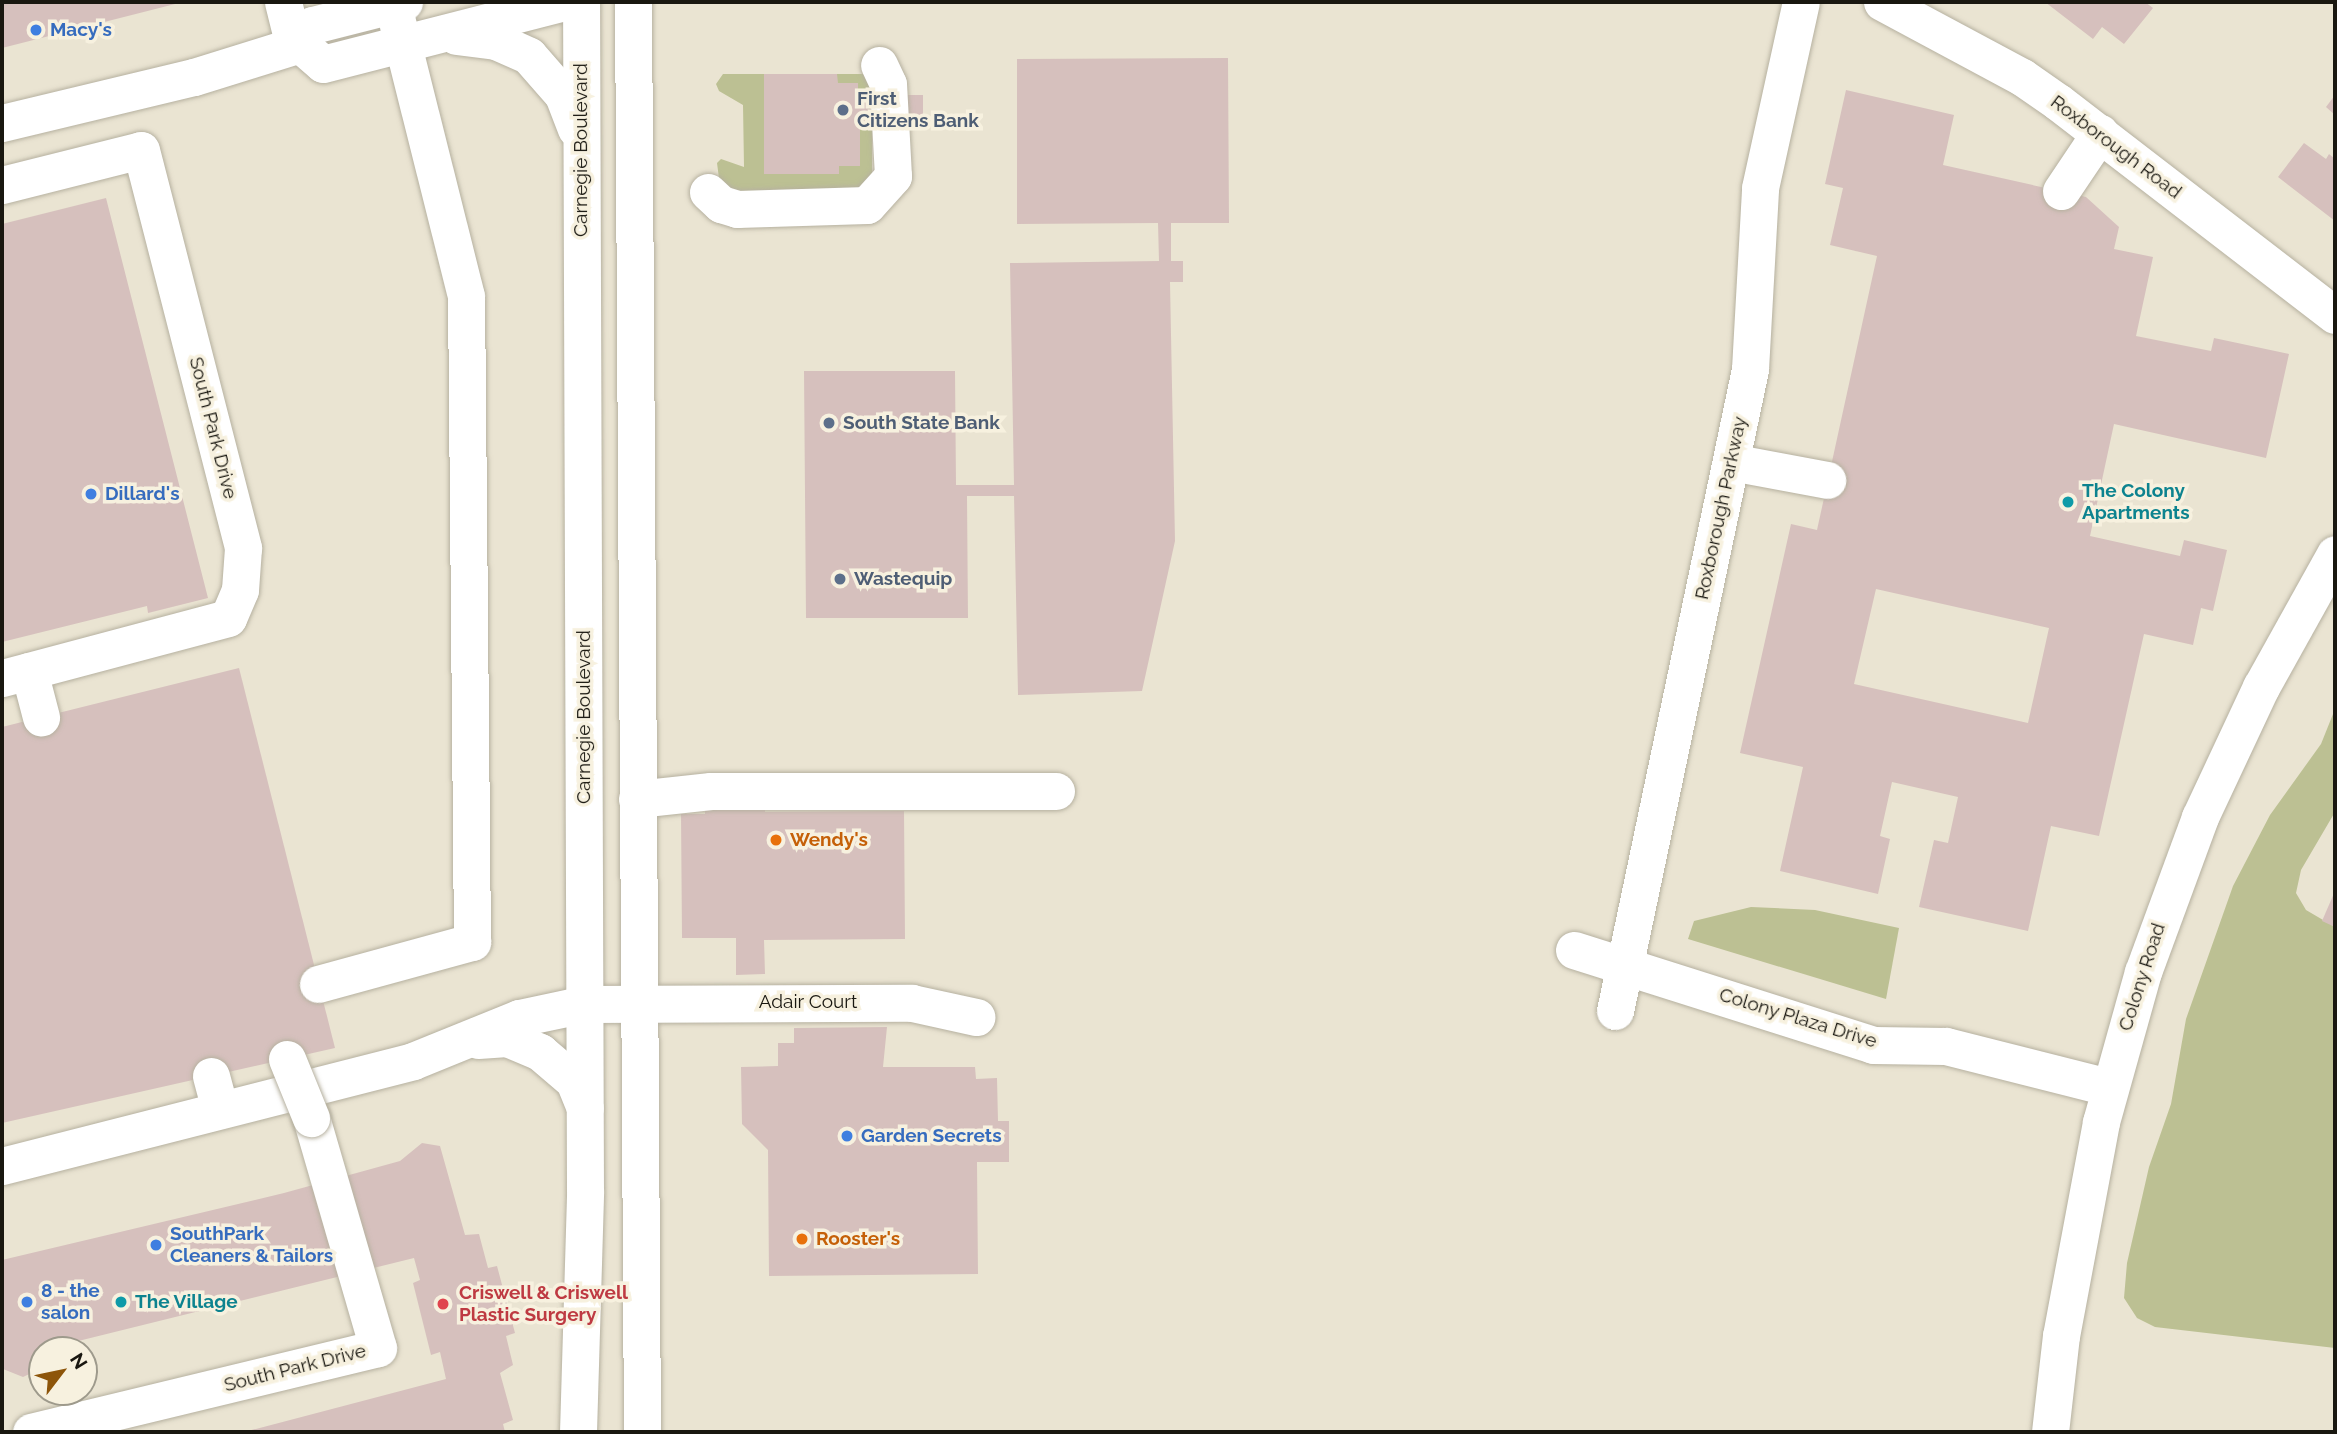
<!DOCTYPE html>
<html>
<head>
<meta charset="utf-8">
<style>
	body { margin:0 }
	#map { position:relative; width:2337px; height:1434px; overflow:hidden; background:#eae4d2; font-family:Raleway,sans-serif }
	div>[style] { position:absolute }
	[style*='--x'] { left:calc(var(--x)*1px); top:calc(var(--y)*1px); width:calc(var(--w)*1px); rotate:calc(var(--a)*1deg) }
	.green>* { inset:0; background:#bcc093 }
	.building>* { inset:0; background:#d6c0bd }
	.roads { filter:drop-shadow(0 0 2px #b6b1a0) drop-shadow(0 0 2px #b6b1a0) }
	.minor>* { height:37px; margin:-18.5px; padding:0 18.5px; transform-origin:18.5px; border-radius:18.5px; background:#fff }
	.bridges { filter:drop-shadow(0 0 2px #b6b1a0) drop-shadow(0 0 2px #b6b1a0) }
	.minor-bridge>* { height:37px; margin:-18.5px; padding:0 18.5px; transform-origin:18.5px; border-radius:18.5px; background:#fff }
	.dots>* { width:19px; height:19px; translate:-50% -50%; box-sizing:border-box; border:4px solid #f7f1df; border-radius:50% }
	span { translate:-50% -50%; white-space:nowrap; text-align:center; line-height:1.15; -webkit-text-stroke:7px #f7f1df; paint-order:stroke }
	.shop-label { font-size:19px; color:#366cbe; font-weight:700 }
	.left { translate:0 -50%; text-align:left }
	.service-label { font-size:19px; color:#4e5e75; font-weight:700 }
	.street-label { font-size:19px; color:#191710 }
	.culture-label { font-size:19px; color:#0d838f; font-weight:700 }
	.food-label { font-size:19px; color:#c56008; font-weight:700 }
	.health-label { font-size:19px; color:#be3a42; font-weight:700 }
	.frame { position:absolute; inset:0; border:4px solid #191710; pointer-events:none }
	.north { position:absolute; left:28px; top:1336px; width:70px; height:70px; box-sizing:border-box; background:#f7f1df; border:2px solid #9e9a8c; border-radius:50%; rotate:58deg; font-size:19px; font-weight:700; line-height:28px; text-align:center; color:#191710 }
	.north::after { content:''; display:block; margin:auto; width:24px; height:32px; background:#8d550a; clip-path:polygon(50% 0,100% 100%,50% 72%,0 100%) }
</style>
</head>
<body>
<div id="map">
	<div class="green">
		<div style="clip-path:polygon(723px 74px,866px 74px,872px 79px,872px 184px,865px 192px,736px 197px,720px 186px,717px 163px,721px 159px,744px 167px,743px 105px,719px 91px,716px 84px)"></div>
		<div style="clip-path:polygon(2335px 709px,2335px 812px,2301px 870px,2296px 893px,2306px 910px,2335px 927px,2335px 1348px,2155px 1327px,2137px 1318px,2124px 1298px,2127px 1263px,2149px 1167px,2171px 1104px,2186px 1019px,2233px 886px,2270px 815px,2321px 744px)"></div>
		<div style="clip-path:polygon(1751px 907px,1815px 910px,1899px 928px,1886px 999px,1688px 939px,1694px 921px)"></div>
	</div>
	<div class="building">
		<div style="clip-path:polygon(2px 2px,179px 2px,179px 3px,2px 48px)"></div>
		<div style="clip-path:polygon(2045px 2px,2145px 2px,2153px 8px,2124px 44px,2102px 27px,2093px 39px)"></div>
		<div style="clip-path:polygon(1228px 58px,1229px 223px,1171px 223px,1171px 261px,1183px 261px,1183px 282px,1170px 282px,1175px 541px,1142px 691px,1018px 695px,1014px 496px,967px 496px,968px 618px,806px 618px,804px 371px,955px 371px,956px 485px,1014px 485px,1010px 263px,1159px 261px,1158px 223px,1017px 224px,1017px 59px)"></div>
		<div style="clip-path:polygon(764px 74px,837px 74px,838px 83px,858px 83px,858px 95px,923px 95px,923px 126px,860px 126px,860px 166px,839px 166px,839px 174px,764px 174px)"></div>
		<div style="clip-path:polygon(evenodd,1846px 90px,1954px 115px,1943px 165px,2086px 197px,2119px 227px,2114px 249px,2153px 257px,2136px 336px,2211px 351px,2214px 338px,2289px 354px,2266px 458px,2114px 424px,2090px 536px,2180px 556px,2184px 540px,2227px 550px,2213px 611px,2201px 608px,2193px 645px,2144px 634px,2099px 836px,2051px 826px,2028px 931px,1919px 907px,1934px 840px,1948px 843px,1958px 797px,1892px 782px,1880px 836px,1890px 839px,1878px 894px,1780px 871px,1803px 767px,1740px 753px,1791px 524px,1817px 530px,1877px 256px,1830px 245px,1843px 188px,1825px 184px,1846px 90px,1876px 589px,2049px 628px,2028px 723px,1854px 684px,1876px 589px)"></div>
		<div style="clip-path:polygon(2335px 95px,2335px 115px,2326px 107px)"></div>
		<div style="clip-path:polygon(2304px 143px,2326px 159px,2329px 154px,2335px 159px,2335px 221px,2278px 177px)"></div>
		<div style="clip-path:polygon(106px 198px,208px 598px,148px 613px,147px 606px,2px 642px,2px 224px)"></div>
		<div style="clip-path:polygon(239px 668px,335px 1048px,2px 1123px,2px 727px)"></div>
		<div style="clip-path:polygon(765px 802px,765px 812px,904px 811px,905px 939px,764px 940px,765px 974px,736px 975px,736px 938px,682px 938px,681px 814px,705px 814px,705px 803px)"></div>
		<div style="clip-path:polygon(2335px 891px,2335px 927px,2322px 921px)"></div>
		<div style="clip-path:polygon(887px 1027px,883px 1067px,975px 1067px,976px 1079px,997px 1078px,998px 1121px,1009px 1121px,1009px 1162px,977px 1162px,978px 1274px,769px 1276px,768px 1150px,742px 1124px,741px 1067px,778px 1066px,778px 1043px,794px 1043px,794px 1028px)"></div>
		<div style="clip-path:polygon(422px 1143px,440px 1146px,465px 1235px,479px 1234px,488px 1268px,497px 1266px,515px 1333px,506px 1336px,513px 1365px,500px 1373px,513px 1420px,503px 1424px,505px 1432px,244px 1432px,446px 1379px,440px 1352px,431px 1355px,413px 1283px,420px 1280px,414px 1258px,42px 1350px,38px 1370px,23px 1377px,3px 1369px,2px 1260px,284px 1193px,400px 1161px)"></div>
	</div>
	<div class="roads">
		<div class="minor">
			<div style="--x:283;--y:2;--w:45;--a:76"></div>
			<div style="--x:633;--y:2;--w:1430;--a:89.64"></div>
			<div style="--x:1882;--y:2;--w:159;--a:28.2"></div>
			<div style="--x:2022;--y:77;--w:44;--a:34.8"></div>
			<div style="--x:2058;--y:102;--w:349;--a:37.6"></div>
			<div style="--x:456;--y:36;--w:40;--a:7.1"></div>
			<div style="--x:496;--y:41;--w:36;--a:24"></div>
			<div style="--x:529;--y:56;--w:52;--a:48.9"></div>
			<div style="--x:563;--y:95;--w:36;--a:69"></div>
			<div style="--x:300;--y:44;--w:30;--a:41"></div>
			<div style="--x:323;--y:64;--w:249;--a:-14.4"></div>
			<div style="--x:2;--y:123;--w:197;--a:-13.5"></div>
			<div style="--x:194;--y:77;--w:111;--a:-17.3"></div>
			<div style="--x:300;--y:44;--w:23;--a:-56"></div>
			<div style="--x:313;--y:25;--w:94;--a:-14.2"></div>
			<div style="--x:2;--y:185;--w:143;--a:-14.1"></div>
			<div style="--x:141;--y:150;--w:411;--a:75.6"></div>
			<div style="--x:243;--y:548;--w:42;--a:94.1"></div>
			<div style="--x:240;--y:590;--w:30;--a:113"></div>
			<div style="--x:228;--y:618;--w:234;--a:165.1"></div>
			<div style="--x:2061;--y:191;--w:70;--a:-56.1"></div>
			<div style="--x:708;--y:192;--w:18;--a:43"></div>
			<div style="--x:721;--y:204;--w:17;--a:17"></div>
			<div style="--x:737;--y:209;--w:130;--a:-1.8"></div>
			<div style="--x:867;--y:205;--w:39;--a:-48"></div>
			<div style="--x:893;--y:176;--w:92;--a:-93.1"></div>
			<div style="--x:888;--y:84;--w:21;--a:-115"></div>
			<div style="--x:1731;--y:462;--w:98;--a:10.6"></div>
			<div style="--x:29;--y:671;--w:48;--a:75.4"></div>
			<div style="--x:637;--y:799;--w:74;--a:-6.2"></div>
			<div style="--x:711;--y:791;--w:345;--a:0"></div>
			<div style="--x:1574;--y:950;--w:314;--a:17.6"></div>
			<div style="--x:1873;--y:1045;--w:73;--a:0.8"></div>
			<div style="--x:1946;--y:1046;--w:167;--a:14.2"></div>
			<div style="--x:318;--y:984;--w:160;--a:-15.3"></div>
			<div style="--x:472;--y:942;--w:646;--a:-90.53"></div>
			<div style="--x:466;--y:296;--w:300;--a:-104.1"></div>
			<div style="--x:1615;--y:1011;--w:656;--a:-78.12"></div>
			<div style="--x:1750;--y:369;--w:181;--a:-86.8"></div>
			<div style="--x:1760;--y:188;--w:190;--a:-77.6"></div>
			<div style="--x:478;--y:1040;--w:29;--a:-4"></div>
			<div style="--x:507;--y:1038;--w:36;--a:23"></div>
			<div style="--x:540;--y:1052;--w:45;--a:40.5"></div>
			<div style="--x:574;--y:1081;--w:29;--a:68"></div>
			<div style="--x:211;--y:1076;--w:35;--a:75"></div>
			<div style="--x:2;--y:1166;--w:424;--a:-14.3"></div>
			<div style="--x:413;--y:1061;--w:114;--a:-22.1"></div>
			<div style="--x:519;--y:1018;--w:67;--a:-12"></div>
			<div style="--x:585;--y:1004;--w:327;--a:-0.2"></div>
			<div style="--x:912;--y:1003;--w:66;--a:12.3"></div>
			<div style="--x:31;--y:1432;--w:357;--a:-13.6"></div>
			<div style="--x:378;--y:1348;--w:240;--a:-106.2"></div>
			<div style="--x:578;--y:1432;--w:241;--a:-88.3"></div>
			<div style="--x:585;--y:1191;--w:1189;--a:-90.19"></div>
			<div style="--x:2050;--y:1432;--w:97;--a:-83.5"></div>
			<div style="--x:2061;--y:1336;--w:218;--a:-79.4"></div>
			<div style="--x:2101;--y:1122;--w:156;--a:-74.4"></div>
			<div style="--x:2143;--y:972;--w:165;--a:-69.8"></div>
			<div style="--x:2200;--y:817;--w:144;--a:-64.9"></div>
			<div style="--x:2261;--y:687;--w:152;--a:-60.9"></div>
		</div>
	</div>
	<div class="bridges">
		<div class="minor-bridge">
			<div style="--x:287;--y:1059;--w:64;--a:67.9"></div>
		</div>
	</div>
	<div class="dots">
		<div style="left:36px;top:30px;background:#3f7fe0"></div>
		<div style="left:843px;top:110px;background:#5c6f8a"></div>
		<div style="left:829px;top:423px;background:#5c6f8a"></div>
		<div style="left:91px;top:494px;background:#3f7fe0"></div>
		<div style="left:2068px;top:502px;background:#0f9aa8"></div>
		<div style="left:840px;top:579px;background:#5c6f8a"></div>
		<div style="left:776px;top:840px;background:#e8710a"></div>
		<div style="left:847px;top:1136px;background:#3f7fe0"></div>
		<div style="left:802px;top:1239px;background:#e8710a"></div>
		<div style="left:156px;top:1245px;background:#3f7fe0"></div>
		<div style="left:27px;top:1302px;background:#3f7fe0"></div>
		<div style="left:121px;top:1302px;background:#0f9aa8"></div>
		<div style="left:443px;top:1304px;background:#e0444e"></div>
	</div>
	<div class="shop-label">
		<span class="left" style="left:50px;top:30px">Macy's</span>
		<span class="left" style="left:105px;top:494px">Dillard's</span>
		<span class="left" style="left:861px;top:1136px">Garden Secrets</span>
		<span class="left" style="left:170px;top:1245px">SouthPark<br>Cleaners &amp; Tailors</span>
		<span class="left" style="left:41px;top:1302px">8 - the<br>salon</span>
	</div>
	<div class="service-label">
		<span class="left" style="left:857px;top:110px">First<br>Citizens Bank</span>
		<span class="left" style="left:843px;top:423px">South State Bank</span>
		<span class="left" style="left:854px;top:579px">Wastequip</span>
	</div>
	<div class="street-label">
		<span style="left:2116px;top:147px;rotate:37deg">Roxborough Road</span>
		<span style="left:581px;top:150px;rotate:-90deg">Carnegie Boulevard</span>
		<span style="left:213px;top:428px;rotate:76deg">South Park Drive</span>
		<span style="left:1721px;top:508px;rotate:-78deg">Roxborough Parkway</span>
		<span style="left:584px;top:717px;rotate:-90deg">Carnegie Boulevard</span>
		<span style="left:2142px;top:977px;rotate:-72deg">Colony Road</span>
		<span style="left:808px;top:1002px">Adair Court</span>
		<span style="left:1798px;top:1018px;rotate:17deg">Colony Plaza Drive</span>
		<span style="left:295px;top:1368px;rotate:-14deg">South Park Drive</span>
	</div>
	<div class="culture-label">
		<span class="left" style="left:2082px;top:502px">The Colony<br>Apartments</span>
		<span class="left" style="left:135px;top:1302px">The Village</span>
	</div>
	<div class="food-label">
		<span class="left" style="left:790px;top:840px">Wendy's</span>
		<span class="left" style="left:816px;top:1239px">Rooster's</span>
	</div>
	<div class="health-label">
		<span class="left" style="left:459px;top:1304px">Criswell &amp; Criswell<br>Plastic Surgery</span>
	</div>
	<div class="frame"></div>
	<div class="north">N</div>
</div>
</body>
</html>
